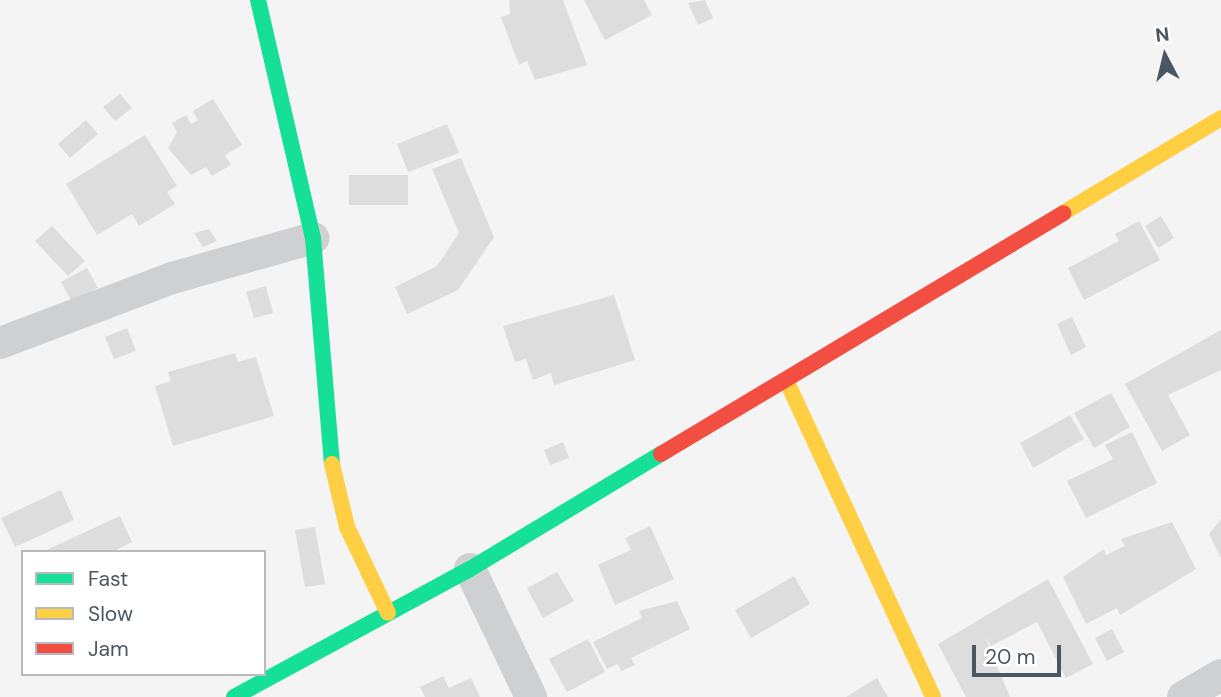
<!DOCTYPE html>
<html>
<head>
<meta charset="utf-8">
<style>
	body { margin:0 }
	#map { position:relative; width:1221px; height:697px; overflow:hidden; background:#f4f4f4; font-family:"DM Sans",sans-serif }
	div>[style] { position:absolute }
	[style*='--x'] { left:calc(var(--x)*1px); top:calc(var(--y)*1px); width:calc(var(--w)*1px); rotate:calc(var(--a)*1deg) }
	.building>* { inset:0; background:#ddddde }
	.street>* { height:32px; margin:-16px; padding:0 16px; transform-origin:16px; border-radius:16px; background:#ced0d2 }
	.fast>* { height:16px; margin:-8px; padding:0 8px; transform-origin:8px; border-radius:8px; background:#16e098 }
	.slow>* { height:16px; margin:-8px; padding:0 8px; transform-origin:8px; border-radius:8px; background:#ffcf43 }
	.jam>* { height:16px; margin:-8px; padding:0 8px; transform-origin:8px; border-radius:8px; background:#f24e42 }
	span { translate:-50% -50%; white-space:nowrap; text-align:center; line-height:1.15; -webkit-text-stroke:5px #fff; paint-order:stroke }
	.legend { position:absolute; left:21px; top:550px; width:245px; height:126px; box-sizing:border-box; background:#fff; border:2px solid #b7bbc0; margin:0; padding:9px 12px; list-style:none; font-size:21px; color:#4a5661 }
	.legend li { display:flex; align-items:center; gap:14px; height:35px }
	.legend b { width:35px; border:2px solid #b7bbc0 }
	.north { position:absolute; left:1130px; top:21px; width:70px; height:70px; -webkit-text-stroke:5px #fff; paint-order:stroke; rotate:353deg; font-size:19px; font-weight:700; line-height:28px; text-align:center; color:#4a5661 }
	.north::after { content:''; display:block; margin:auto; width:24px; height:32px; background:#4a5661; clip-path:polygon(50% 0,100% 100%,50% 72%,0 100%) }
	.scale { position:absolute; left:972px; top:645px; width:89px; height:32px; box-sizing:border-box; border:4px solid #4a5661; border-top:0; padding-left:9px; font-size:21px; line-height:24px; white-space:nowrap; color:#4a5661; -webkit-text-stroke:5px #fff; paint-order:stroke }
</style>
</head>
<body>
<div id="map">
	<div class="building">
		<div style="clip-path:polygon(509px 0,563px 0,587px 65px,535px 80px,527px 61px,519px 65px,501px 17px,510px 14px)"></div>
		<div style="clip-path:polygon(584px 0,644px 0,652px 15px,605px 40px)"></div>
		<div style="clip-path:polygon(705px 0,713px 18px,698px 25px,688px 3px)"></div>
		<div style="clip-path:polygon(120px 94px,132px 108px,115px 121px,103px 107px)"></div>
		<div style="clip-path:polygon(213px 99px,242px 145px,225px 155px,231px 165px,212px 176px,206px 167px,191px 175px,168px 148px,177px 132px,172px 123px,186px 115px,191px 124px,198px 120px,193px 111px)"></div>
		<div style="clip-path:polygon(86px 120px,98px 134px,70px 158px,58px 144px)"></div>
		<div style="clip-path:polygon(447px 124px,459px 153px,408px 172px,397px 144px)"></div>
		<div style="clip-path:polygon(145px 135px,177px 186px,167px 192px,175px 204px,139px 226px,132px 214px,97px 235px,66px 184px)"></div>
		<div style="clip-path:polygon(461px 158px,494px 237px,458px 290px,407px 314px,395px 287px,437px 266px,459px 233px,432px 169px)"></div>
		<div style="clip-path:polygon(349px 175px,408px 175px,408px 205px,349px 205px)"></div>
		<div style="clip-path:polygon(1161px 216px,1174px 238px,1158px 248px,1145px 226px)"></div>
		<div style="clip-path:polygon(1139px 221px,1160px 260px,1084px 300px,1068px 268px,1119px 241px,1115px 234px)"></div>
		<div style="clip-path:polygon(52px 226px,85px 261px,68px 276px,35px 241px)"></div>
		<div style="clip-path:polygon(209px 229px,217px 241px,203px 247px,194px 233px)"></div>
		<div style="clip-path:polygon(87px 268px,98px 288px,72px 302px,61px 282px)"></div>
		<div style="clip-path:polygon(266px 286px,273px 313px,254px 318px,246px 292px)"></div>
		<div style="clip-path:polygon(614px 295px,635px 360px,554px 385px,551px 373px,533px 380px,526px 359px,515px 362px,503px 326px)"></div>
		<div style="clip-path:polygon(1072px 317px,1086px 347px,1071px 355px,1057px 324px)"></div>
		<div style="clip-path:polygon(127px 328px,136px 351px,114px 359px,105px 337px)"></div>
		<div style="clip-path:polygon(1221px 330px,1221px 370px,1168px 395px,1190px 435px,1162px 451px,1125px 384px)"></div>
		<div style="clip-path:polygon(235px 353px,238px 362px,256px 357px,274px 416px,173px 446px,155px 386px,171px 381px,168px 372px)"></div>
		<div style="clip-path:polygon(1111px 393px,1130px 427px,1094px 448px,1074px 413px)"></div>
		<div style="clip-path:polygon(1070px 415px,1084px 439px,1033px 468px,1020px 443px)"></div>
		<div style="clip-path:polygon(1132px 432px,1157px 483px,1086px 518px,1067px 481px,1113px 459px,1105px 445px)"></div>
		<div style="clip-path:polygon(563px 442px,569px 458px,550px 465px,544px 450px)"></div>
		<div style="clip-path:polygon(61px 490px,74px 520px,15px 547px,1px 518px)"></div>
		<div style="clip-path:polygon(120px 516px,132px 542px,112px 552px,42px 552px)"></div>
		<div style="clip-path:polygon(1221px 519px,1221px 558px,1209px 534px)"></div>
		<div style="clip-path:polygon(1172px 522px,1196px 569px,1120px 615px,1117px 608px,1086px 624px,1063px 577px,1104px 549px,1106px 555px,1125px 546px,1121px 539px)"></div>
		<div style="clip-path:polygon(650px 526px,674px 579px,615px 605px,598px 565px,631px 550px,625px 538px)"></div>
		<div style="clip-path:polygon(315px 527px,325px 584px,305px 587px,295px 530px)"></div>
		<div style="clip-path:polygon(557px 572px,574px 601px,543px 618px,527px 588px)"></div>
		<div style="clip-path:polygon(794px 576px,810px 604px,751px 638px,735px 610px)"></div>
		<div style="clip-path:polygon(1048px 579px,1093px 664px,1066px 678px,1037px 622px,991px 646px,985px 637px,1010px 697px,966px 697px,938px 644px)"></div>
		<div style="clip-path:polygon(677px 601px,690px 629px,631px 658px,635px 665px,621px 671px,618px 664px,607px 669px,593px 642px,642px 618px,639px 611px)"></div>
		<div style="clip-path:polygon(1112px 629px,1124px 652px,1107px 661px,1095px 638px)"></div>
		<div style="clip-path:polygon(588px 639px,605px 672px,567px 692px,549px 659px)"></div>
		<div style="clip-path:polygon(443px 676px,449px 688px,471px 678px,480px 697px,425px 697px,420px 687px)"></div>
		<div style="clip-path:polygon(877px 678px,888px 697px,846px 697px)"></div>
	</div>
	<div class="street">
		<div style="--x:0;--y:343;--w:184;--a:-20.7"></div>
		<div style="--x:172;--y:278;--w:147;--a:-15.8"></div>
		<div style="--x:470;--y:569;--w:142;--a:64.5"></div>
		<div style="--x:1183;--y:697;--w:44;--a:-30.1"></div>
	</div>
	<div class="fast">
		<div style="--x:258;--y:0;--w:244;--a:77"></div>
		<div style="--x:313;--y:238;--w:227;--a:85.2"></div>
		<div style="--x:234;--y:697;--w:268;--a:-28.5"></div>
		<div style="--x:470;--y:569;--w:223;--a:-31.1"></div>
	</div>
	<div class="slow">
		<div style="--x:1063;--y:213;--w:184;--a:-31"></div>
		<div style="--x:787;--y:382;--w:347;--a:65.1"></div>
		<div style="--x:332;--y:464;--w:65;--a:76.6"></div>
		<div style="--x:347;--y:527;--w:95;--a:64.5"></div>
	</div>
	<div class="jam">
		<div style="--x:661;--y:454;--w:469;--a:-30.9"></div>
	</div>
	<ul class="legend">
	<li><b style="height:9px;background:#16e098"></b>Fast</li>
	<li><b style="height:9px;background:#ffcf43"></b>Slow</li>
	<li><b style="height:9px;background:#f24e42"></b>Jam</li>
	</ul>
	<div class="north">N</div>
	<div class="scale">20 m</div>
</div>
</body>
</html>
